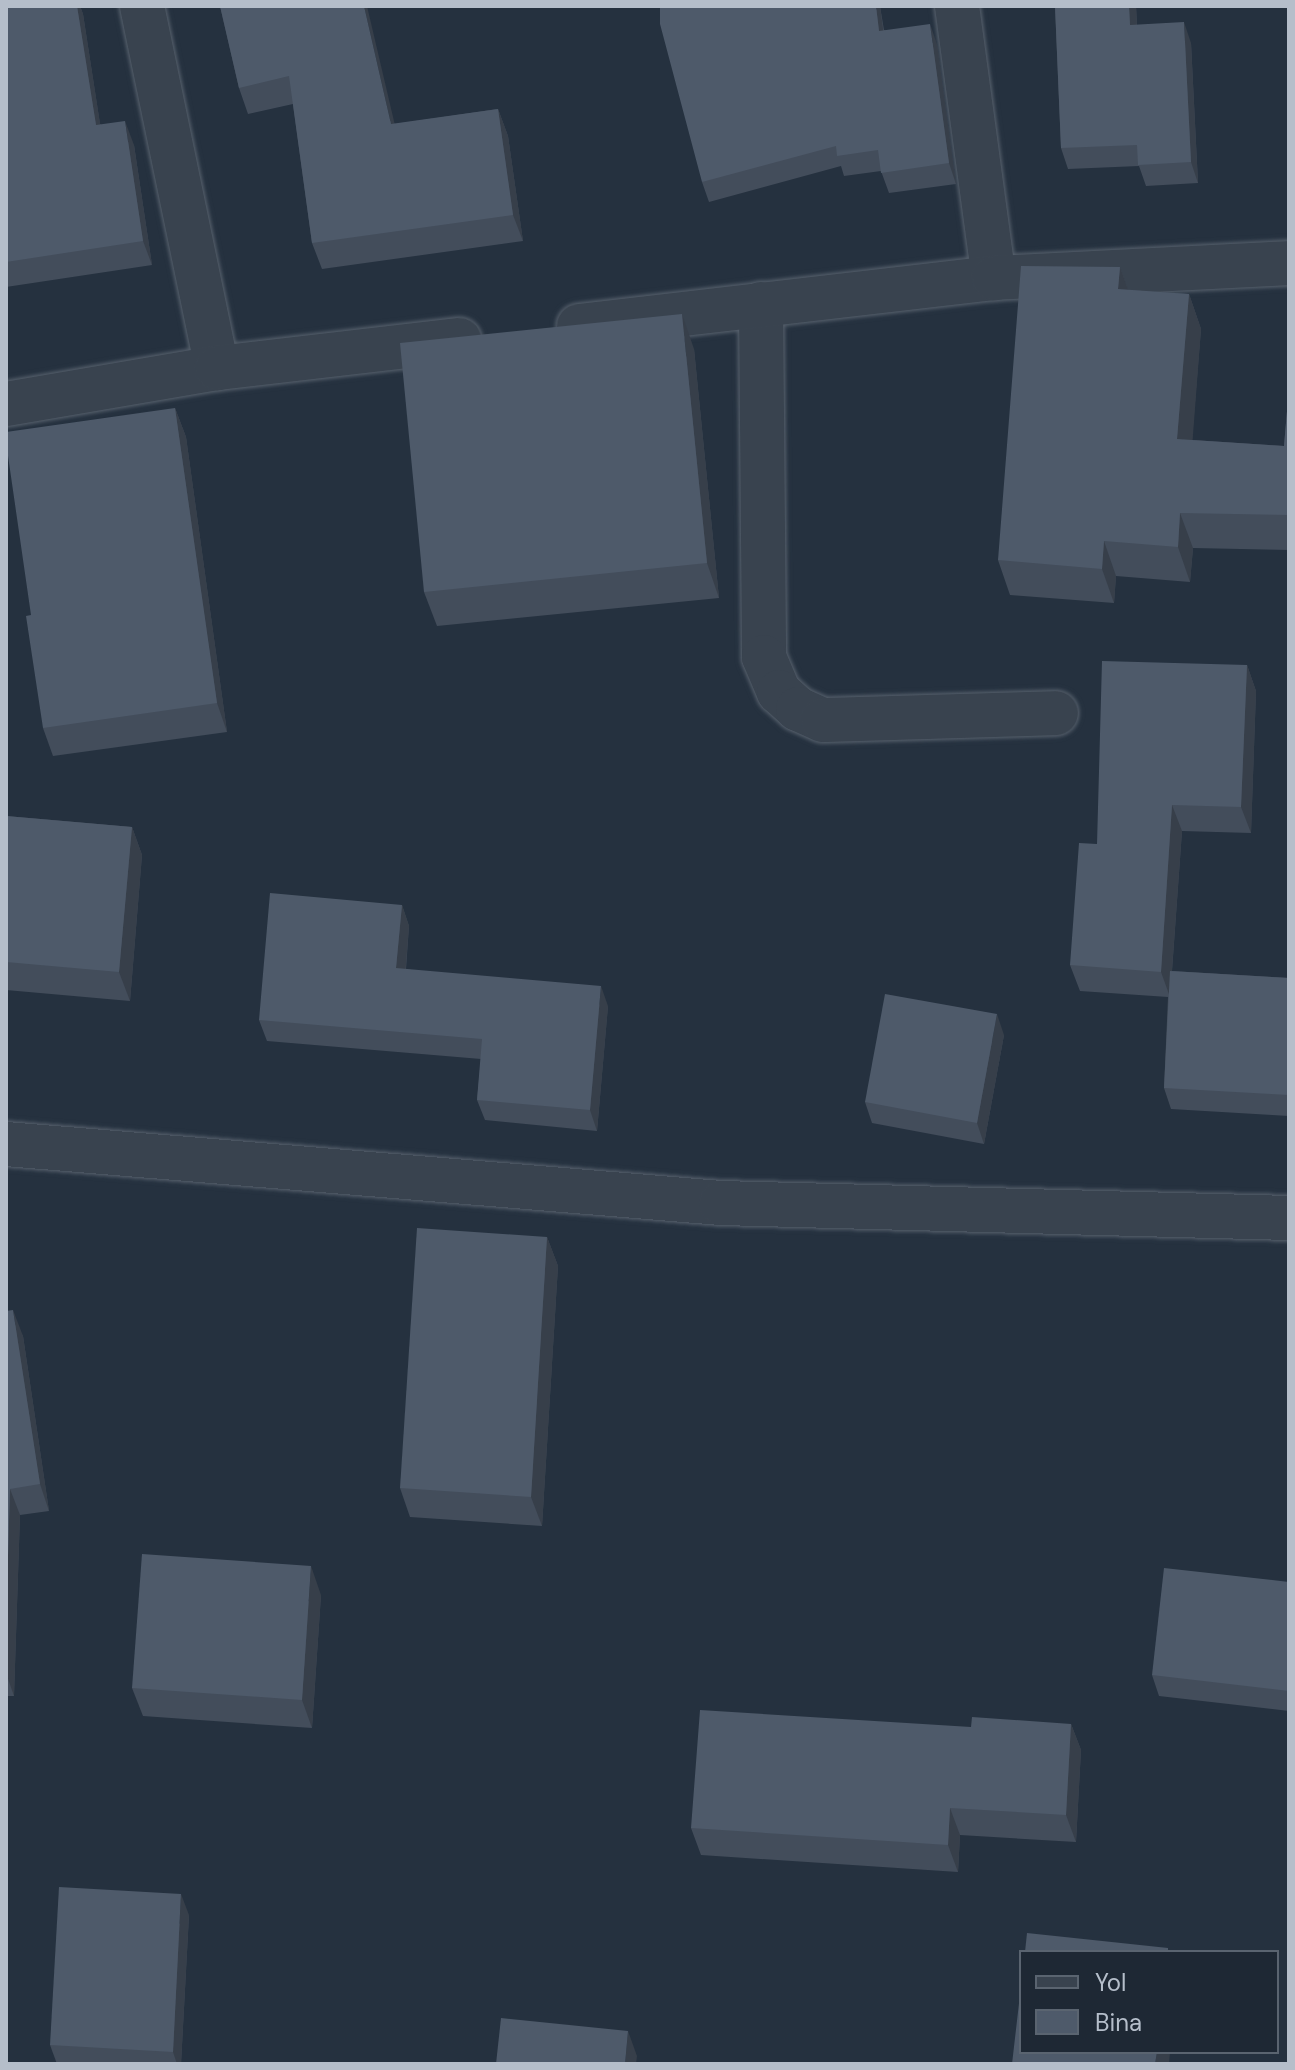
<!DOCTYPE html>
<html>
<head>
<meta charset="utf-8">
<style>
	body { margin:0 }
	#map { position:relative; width:1295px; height:2070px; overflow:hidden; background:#25313f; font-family:"DM Sans",sans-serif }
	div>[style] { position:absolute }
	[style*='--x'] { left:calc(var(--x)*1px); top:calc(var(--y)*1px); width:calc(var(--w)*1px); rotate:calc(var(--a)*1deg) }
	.roads { filter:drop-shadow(0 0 2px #57616d) drop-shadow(0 0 2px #57616d) }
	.minor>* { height:44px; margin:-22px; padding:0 22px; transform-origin:22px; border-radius:22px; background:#39434f }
	.wall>* { inset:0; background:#434d5b }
	.shaded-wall>* { inset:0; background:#373f4a }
	.building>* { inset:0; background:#4e5a6a }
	span { translate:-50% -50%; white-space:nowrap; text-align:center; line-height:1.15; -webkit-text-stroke:6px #1e2834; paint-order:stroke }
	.frame { position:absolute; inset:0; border:8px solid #b5beca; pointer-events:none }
	.legend { position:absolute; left:1019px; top:1950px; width:260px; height:104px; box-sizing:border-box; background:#1e2834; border:2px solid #5a6470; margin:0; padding:10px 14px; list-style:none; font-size:24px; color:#b5beca }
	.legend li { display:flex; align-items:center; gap:16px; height:40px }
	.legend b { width:40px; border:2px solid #5a6470 }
</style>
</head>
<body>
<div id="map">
	<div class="roads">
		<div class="minor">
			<div style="--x:142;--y:6;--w:370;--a:78.3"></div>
			<div style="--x:957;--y:6;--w:275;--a:82.3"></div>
			<div style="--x:761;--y:304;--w:353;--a:89.5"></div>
			<div style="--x:764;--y:657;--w:38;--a:67"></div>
			<div style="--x:779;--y:692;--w:25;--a:42"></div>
			<div style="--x:798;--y:709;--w:27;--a:24"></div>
			<div style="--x:823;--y:720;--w:233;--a:-1.7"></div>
			<div style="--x:579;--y:326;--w:418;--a:-6.6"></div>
			<div style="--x:994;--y:278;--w:295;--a:-2.9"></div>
			<div style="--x:6;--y:404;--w:214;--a:-9.7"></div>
			<div style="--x:217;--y:368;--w:244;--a:-6.6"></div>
			<div style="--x:6;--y:1144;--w:717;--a:4.72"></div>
			<div style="--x:721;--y:1203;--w:568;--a:1.51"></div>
		</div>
	</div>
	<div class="wall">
		<div style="clip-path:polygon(6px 6px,80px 6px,83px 14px,100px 124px,134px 145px,152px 265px,6px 287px)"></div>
		<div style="clip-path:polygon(220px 6px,395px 124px,498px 109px,508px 136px,523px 241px,322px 269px,312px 243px,293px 104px,248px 114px,239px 88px)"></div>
		<div style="clip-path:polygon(880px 6px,884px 30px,937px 44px,956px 184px,889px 193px,881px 171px,844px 176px,841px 166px,709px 202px,702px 182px)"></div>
		<div style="clip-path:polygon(1055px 6px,1136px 6px,1137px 25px,1191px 43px,1198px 183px,1146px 186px,1139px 166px,1068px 169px,1061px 148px)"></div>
		<div style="clip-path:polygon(1120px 267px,1128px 290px,1189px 294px,1201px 329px,1192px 440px,1284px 446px,1289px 388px,1289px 550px,1193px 548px,1190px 582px,1116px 576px,1114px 603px,1010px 595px,998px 560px)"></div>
		<div style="clip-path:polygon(694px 349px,719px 598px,437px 626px,424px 592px)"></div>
		<div style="clip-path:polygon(175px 408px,186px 437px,227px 732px,53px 756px,43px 728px)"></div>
		<div style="clip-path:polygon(1247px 665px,1256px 691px,1251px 833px,1182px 831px,1172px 971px,1289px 978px,1289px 1116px,1171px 1109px,1164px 1088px,1168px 997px,1080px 991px,1070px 965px)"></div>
		<div style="clip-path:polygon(6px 816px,132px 827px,142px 855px,130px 1001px,6px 990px)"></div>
		<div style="clip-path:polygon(402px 905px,409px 926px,406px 969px,608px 1006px,597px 1131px,485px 1120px,477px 1100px,481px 1059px,267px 1041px,259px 1020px)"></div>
		<div style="clip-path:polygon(1004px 1035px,984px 1144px,872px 1123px,865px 1102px)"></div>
		<div style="clip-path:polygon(547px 1237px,558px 1266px,542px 1526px,410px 1517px,400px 1488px)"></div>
		<div style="clip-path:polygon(6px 1311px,23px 1336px,49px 1511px,20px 1515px,14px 1696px,6px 1696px)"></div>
		<div style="clip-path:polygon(1289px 1582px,1289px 1711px,1159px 1696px,1152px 1675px)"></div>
		<div style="clip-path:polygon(321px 1595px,312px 1728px,143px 1716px,132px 1688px)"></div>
		<div style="clip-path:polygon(1071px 1724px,1081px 1750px,1076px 1842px,960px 1835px,958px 1872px,701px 1855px,691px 1828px)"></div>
		<div style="clip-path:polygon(189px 1915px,181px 2064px,57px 2064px,50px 2045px)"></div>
	</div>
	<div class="shaded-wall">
		<div style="clip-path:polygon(77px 6px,80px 6px,83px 14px,104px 149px,96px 125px)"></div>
		<div style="clip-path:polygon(364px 6px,367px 6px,401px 151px,391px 124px)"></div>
		<div style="clip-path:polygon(876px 6px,880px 6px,886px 51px,879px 31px)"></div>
		<div style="clip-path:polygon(1129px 6px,1136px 6px,1138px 46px,1130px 25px)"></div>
		<div style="clip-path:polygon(1184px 22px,1191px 43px,1198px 183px,1191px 162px)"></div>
		<div style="clip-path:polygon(930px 24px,937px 44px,956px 184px,949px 163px)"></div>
		<div style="clip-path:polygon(498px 109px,508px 136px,523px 241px,513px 215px)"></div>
		<div style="clip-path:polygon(125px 121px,134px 145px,152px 265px,143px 241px)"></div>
		<div style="clip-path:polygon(1120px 267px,1132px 301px,1118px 289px)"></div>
		<div style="clip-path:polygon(1189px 294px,1201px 329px,1190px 474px,1177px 439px)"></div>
		<div style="clip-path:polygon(682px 314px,694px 349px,719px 598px,707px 563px)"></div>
		<div style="clip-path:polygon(175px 408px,186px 437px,227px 732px,217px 703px)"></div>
		<div style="clip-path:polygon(1180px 513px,1193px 548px,1190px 582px,1178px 547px)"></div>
		<div style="clip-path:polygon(1104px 541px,1116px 576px,1114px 603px,1102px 569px)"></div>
		<div style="clip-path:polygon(1247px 665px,1256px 691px,1251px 833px,1241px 807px)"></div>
		<div style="clip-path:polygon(1172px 805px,1182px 831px,1170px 997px,1161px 972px)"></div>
		<div style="clip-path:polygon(132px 827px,142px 855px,130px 1001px,119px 972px)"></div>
		<div style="clip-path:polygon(402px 905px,409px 926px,404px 989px,396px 968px)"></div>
		<div style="clip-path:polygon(601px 986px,608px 1006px,597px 1131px,590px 1110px)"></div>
		<div style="clip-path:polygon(997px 1014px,1004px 1035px,984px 1144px,977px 1123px)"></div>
		<div style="clip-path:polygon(547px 1237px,558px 1266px,542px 1526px,531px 1497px)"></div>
		<div style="clip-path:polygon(13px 1310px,23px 1336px,49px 1511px,40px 1484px)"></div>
		<div style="clip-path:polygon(10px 1489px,20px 1515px,14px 1696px,6px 1673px,6px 1624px)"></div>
		<div style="clip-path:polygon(311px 1566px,321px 1595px,312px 1728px,302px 1700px)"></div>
		<div style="clip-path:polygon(1071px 1724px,1081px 1750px,1076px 1842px,1066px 1815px)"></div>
		<div style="clip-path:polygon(950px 1808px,960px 1835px,958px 1872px,948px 1845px)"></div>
		<div style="clip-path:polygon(181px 1894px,189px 1915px,181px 2064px,177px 2064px,173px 2052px)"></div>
		<div style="clip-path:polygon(628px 2031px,637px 2056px,636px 2064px,625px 2064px)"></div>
		<div style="clip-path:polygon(1157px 2052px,1170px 2052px,1169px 2064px,1155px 2064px)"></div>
	</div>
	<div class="building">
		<div style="clip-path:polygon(6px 6px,77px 6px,96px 125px,125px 121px,143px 241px,6px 262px)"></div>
		<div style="clip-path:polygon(220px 6px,364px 6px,391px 124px,498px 109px,513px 215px,312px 243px,289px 76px,239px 88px)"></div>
		<div style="clip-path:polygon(660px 6px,876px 6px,879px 31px,930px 24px,949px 163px,881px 173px,878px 150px,837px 156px,836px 146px,702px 182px,660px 24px)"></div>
		<div style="clip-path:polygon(1055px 6px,1129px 6px,1130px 25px,1184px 22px,1191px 162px,1138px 165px,1137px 145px,1061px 148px)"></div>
		<div style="clip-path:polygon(1021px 266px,1120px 267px,1118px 289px,1189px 294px,1177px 439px,1284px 446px,1289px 388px,1289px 515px,1180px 513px,1178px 547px,1104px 541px,1102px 569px,998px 560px)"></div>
		<div style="clip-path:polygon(682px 314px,707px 563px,424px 592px,400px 343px)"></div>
		<div style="clip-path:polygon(175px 408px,217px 703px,43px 728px,26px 616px,31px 615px,6px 442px,6px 432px)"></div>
		<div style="clip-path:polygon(1102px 661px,1247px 665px,1241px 807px,1172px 805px,1161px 972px,1070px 965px,1079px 843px,1097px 844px)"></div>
		<div style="clip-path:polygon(6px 816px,132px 827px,119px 972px,6px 962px)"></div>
		<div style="clip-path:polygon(270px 893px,402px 905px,396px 968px,601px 986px,590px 1110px,477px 1100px,482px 1039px,259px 1020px)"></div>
		<div style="clip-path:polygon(1170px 971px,1289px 978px,1289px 1095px,1164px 1088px)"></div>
		<div style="clip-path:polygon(885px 994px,997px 1014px,977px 1123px,865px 1102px)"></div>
		<div style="clip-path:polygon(417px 1228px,547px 1237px,531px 1497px,400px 1488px)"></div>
		<div style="clip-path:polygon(13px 1310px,40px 1484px,10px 1489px,6px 1624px,6px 1311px)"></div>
		<div style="clip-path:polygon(142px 1554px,311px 1566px,302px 1700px,132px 1688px)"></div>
		<div style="clip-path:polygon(1164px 1568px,1289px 1582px,1289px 1691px,1152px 1675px)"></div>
		<div style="clip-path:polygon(700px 1710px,971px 1727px,972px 1717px,1071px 1724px,1066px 1815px,950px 1808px,948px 1845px,691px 1828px)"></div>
		<div style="clip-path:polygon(59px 1887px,181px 1894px,173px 2052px,50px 2045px)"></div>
		<div style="clip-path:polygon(1027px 1933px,1168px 1948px,1168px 1952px,1025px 1952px)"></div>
		<div style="clip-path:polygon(1021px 1986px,1021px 2052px,1157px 2052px,1155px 2064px,1012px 2064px)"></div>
		<div style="clip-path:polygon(501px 2018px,628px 2031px,625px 2064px,496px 2064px)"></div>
	</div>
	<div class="frame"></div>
	<ul class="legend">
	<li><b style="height:10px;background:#39434f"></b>Yol</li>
	<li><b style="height:22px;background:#4e5a6a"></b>Bina</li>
	</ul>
</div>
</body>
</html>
